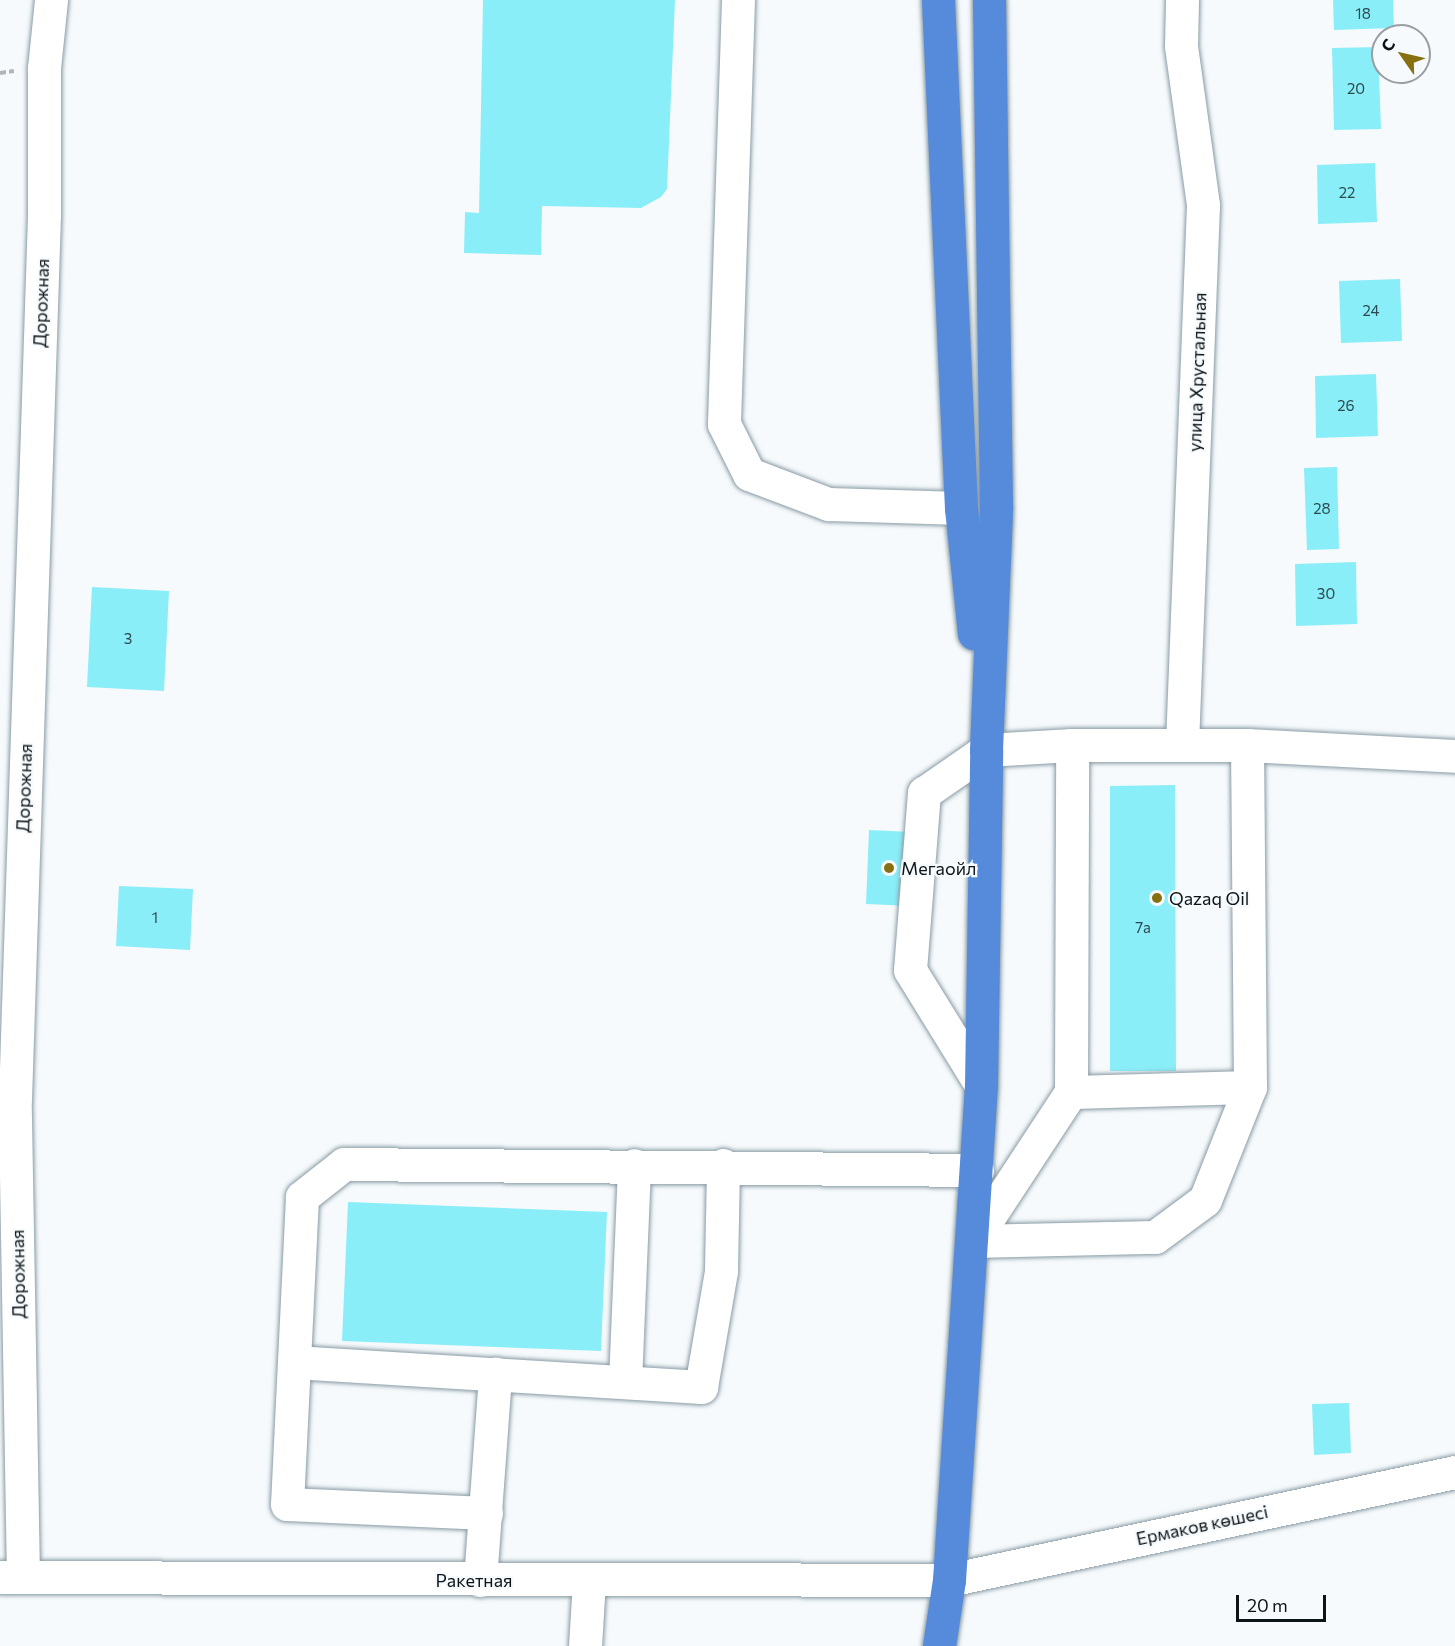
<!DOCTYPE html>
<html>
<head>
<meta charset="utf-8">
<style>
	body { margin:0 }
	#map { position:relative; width:1455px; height:1646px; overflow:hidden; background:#f6fafc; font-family:Commissioner,sans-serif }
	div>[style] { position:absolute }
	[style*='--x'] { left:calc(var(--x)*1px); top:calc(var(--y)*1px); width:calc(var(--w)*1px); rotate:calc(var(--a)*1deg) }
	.building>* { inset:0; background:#8aeef8 }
	.path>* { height:4px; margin-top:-2px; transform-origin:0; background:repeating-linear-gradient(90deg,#afb4b7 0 6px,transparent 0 9px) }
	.roads { filter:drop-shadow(0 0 2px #899ba5) drop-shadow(0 0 2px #899ba5) }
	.minor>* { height:33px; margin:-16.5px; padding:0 16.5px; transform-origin:16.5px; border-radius:16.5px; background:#fff }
	.highway>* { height:33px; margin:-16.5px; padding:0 16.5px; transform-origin:16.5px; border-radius:16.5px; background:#558bda }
	.dots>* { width:16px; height:16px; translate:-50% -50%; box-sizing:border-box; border:3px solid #f6fafc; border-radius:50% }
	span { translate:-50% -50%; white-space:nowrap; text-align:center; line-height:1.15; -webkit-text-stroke:4.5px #f6fafc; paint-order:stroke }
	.number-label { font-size:15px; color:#2c4a50 }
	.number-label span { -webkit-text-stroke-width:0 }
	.street-label { font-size:18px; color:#0d1418 }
	.poi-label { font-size:18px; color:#0d1418 }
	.left { translate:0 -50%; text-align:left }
	.north { position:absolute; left:1371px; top:24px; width:60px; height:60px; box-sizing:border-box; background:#f6fafc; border:2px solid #999ea1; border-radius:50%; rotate:304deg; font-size:16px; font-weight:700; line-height:24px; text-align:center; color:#0d1418 }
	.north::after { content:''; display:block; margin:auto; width:21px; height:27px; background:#86700f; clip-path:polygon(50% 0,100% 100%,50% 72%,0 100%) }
	.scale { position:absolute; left:1236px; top:1595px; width:90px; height:27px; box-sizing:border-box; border:3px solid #0d1418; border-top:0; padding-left:8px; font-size:18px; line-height:21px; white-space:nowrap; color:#0d1418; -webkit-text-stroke:4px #f6fafc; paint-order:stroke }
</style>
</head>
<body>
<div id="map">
	<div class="building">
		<div style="clip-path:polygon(483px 0,675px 0,667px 189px,661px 197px,641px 208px,542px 206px,541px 255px,464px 253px,465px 212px,479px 213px)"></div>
		<div style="clip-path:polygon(1333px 0,1393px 0,1394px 28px,1334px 30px)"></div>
		<div style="clip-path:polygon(1378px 47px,1381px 129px,1334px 130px,1332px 48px)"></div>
		<div style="clip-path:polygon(1375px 163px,1377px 222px,1318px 224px,1317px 165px)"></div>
		<div style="clip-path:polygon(1400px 279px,1402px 341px,1341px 343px,1339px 281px)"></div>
		<div style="clip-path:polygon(1376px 374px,1378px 436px,1316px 438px,1315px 376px)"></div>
		<div style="clip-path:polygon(1337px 467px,1339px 549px,1307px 550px,1304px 468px)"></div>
		<div style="clip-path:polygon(1356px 562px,1357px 624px,1296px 626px,1295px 564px)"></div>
		<div style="clip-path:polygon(92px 587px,169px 591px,164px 691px,87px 687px)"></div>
		<div style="clip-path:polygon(1175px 785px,1176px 1071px,1110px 1071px,1110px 786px)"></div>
		<div style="clip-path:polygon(869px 830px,912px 832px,910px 906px,866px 904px)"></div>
		<div style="clip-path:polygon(119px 886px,193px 889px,190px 950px,116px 946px)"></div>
		<div style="clip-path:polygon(348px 1202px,607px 1212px,601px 1351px,342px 1341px)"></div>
		<div style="clip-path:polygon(1349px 1403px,1351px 1453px,1314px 1455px,1312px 1404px)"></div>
	</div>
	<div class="path">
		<div style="--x:0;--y:73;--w:14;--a:-8"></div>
	</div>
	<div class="roads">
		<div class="minor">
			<div style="--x:738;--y:0;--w:424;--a:91.9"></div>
			<div style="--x:724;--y:424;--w:56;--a:63.4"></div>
			<div style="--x:749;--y:474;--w:85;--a:20.8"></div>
			<div style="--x:828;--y:504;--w:133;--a:1.7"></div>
			<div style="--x:1182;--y:0;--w:46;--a:91.2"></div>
			<div style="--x:1181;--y:46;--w:161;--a:82.1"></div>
			<div style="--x:1203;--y:205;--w:540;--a:92.23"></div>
			<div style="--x:981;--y:1085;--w:135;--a:-121.7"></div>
			<div style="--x:910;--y:970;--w:178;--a:-85.5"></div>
			<div style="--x:924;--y:793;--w:75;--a:-34.7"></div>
			<div style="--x:986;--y:750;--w:86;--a:-3.3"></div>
			<div style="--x:1072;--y:745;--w:175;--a:0"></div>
			<div style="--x:1247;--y:745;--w:208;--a:3"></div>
			<div style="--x:1071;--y:1092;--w:179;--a:-1.6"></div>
			<div style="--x:1250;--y:1087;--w:342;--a:-90.5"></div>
			<div style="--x:973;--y:1241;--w:178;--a:-56.7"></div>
			<div style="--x:1071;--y:1092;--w:347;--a:-89.8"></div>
			<div style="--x:973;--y:1241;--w:182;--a:-1.3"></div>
			<div style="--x:1155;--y:1237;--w:62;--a:-36.5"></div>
			<div style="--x:1205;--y:1200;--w:122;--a:-68.3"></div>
			<div style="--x:294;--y:1362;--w:408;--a:3.5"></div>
			<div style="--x:701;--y:1387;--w:118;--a:-80.2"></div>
			<div style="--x:721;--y:1271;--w:106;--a:-88.9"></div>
			<div style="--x:625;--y:1382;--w:217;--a:-87.6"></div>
			<div style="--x:486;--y:1513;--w:199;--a:-177.4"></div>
			<div style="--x:287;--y:1504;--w:307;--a:-87.2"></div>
			<div style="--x:302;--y:1197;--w:53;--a:-38.2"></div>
			<div style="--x:344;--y:1164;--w:633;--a:0.54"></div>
			<div style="--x:1;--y:1577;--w:948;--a:0.18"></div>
			<div style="--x:949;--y:1580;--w:517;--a:-12.05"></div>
			<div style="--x:23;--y:1577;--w:478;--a:-91"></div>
			<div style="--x:15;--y:1099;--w:885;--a:-88.12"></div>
			<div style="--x:44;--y:214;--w:146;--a:-90"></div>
			<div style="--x:44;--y:68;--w:68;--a:-84.1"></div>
			<div style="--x:480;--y:1580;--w:207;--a:-85.8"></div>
			<div style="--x:585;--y:1646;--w:65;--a:-86.5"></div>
		</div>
		<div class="highway">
			<div style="--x:938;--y:0;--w:509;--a:87.41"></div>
			<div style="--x:961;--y:508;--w:126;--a:84.1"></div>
			<div style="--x:939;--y:1646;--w:67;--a:-81.4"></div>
			<div style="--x:949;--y:1580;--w:496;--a:-86.3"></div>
			<div style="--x:981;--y:1085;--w:335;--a:-89.1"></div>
			<div style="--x:986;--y:750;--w:243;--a:-87.6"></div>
			<div style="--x:996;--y:507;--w:507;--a:-90.79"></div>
		</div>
	</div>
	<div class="dots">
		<div style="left:889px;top:868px;background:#86700f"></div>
		<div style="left:1157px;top:898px;background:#86700f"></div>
	</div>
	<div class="number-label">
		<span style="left:1363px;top:14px">18</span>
		<span style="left:1356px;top:89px">20</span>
		<span style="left:1347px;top:193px">22</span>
		<span style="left:1371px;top:311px">24</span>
		<span style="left:1346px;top:406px">26</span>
		<span style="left:1322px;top:509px">28</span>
		<span style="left:1326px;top:594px">30</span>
		<span style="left:128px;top:639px">3</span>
		<span style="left:155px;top:918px">1</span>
		<span style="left:1143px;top:928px">7а</span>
	</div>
	<div class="street-label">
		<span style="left:41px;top:303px;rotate:-88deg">Дорожная</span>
		<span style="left:1197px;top:372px;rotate:-88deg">улица Хрустальная</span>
		<span style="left:24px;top:788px;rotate:-88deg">Дорожная</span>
		<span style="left:18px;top:1274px;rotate:-91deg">Дорожная</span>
		<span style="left:1202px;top:1525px;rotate:-12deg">Ермаков көшесі</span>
		<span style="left:474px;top:1580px">Ракетная</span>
	</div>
	<div class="poi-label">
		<span class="left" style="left:901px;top:868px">Мегаойл</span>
		<span class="left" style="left:1169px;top:898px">Qazaq Oil</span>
	</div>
	<div class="north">С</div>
	<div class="scale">20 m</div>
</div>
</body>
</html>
